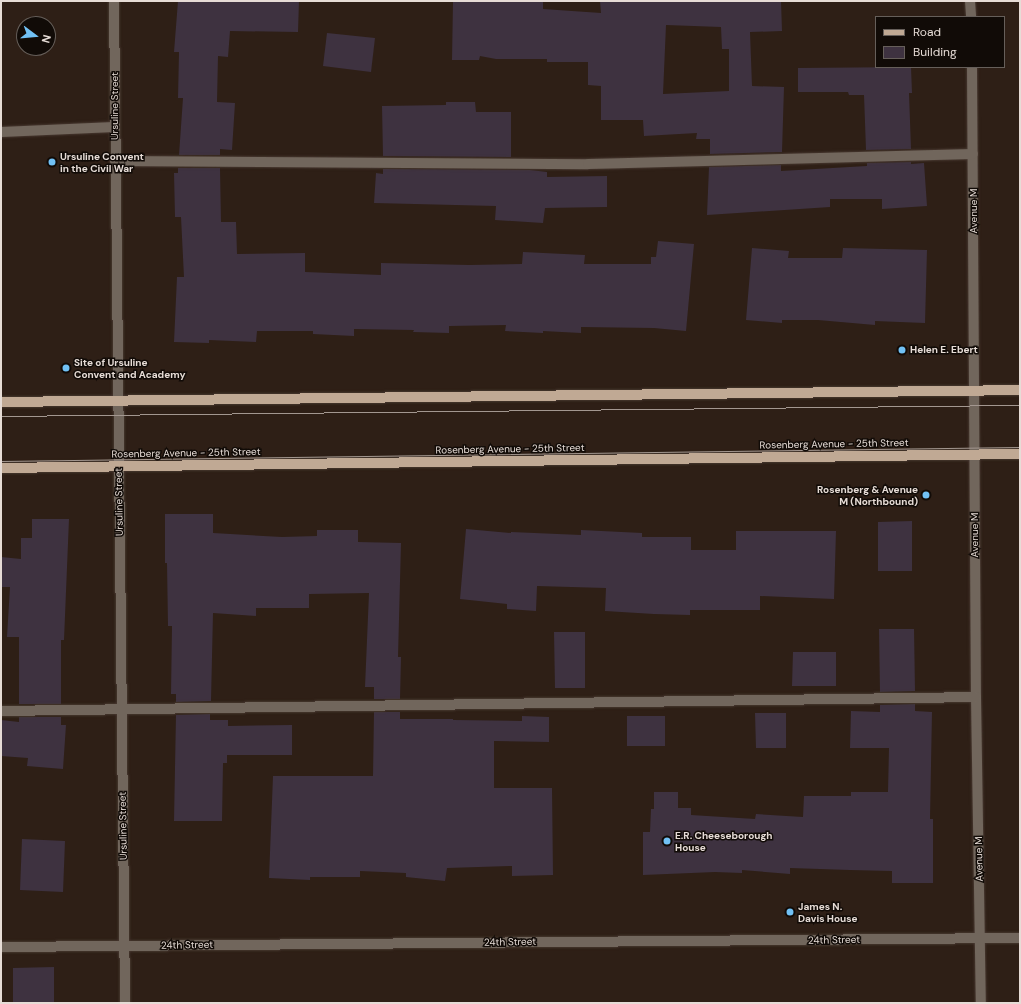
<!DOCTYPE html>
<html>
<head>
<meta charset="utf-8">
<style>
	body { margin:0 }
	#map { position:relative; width:1021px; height:1004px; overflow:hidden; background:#2e1f16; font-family:"DM Sans",sans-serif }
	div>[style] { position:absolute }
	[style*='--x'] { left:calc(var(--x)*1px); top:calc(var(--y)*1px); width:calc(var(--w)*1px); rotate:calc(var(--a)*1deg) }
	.building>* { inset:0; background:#3e3240 }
	.roads { filter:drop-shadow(0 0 1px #483931) drop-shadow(0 0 1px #483931) }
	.minor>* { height:10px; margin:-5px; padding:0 5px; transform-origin:5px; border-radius:5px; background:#71665c }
	.major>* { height:10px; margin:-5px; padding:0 5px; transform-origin:5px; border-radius:5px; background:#c0a994 }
	.tram>* { height:1px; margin:-0.5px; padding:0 0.5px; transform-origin:0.5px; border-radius:0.5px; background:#a39790 }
	.dots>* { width:11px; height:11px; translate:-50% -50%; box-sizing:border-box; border:2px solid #110b07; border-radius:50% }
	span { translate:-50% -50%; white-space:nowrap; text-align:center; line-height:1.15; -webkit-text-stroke:3px #110b07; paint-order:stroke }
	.street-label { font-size:10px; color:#e6dcd6 }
	.poi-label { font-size:10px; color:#e6dcd6; font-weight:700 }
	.left { translate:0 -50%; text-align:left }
	.right { translate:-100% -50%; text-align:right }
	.frame { position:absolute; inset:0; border:2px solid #e6dcd6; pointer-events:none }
	.legend { position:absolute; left:875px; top:16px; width:130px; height:52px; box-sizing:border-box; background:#110b07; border:1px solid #665f5a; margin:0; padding:5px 7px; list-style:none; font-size:12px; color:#e6dcd6 }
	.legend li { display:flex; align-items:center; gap:8px; height:20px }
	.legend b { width:20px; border:1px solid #665f5a }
	.north { position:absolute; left:16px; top:16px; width:40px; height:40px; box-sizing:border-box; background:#110b07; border:1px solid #665f5a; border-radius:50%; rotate:106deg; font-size:11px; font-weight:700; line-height:16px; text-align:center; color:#e6dcd6 }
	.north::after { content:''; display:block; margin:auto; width:14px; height:18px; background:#71c1f5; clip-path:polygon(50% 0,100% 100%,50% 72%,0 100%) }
</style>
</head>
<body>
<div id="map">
	<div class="building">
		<div style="clip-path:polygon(178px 1px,299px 1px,298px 32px,230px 31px,228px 57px,218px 56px,217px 102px,235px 103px,232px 150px,220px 149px,220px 155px,179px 155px,183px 98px,178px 98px,179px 52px,174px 52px)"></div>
		<div style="clip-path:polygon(evenodd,453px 1px,543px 1px,543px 9px,601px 13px,600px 1px,781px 1px,782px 31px,750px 32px,752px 86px,784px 87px,782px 152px,710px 154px,710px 139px,696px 139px,697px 133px,644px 136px,643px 120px,601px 120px,601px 86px,588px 85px,588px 62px,547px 62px,547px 59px,496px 59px,480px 56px,479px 60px,452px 60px,453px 1px,666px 25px,721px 27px,722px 49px,729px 49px,729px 91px,663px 94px,666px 25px)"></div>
		<div style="clip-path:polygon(327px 33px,375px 38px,371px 72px,323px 66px)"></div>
		<div style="clip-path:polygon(911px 67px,912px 93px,909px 93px,911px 149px,866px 150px,864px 95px,849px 95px,848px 92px,798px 92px,798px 68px)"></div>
		<div style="clip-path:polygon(446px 102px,475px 102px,476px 112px,511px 112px,511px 157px,383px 156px,382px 106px,446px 105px)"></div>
		<div style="clip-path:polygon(911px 162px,911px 164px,924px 163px,927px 206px,882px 209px,882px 199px,830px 199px,830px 207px,707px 215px,709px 167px,781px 165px,781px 171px,867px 166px,867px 163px)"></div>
		<div style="clip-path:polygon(178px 168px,220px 168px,221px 222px,236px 222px,237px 254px,305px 253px,305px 272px,381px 275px,381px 263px,469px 265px,522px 264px,523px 252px,585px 255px,584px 264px,651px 264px,651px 257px,656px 257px,658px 241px,694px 244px,686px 331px,654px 328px,581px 327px,581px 333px,543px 331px,543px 333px,505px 331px,506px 325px,449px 326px,449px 333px,413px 332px,414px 330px,354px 329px,354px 336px,313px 334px,313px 331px,257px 331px,256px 342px,209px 340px,209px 343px,174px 342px,177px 277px,184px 277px,181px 217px,175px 217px,174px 173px,178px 173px)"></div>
		<div style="clip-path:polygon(383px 169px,530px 170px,547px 172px,547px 177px,607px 176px,607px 207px,545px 208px,543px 223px,495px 220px,496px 206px,374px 203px,376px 173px,383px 174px)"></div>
		<div style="clip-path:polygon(752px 248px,789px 251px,788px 258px,842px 258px,843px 248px,927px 250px,925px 323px,875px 321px,875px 325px,818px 320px,782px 320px,782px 323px,746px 320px)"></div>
		<div style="clip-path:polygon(165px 514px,213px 514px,213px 533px,282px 537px,317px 536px,317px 530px,358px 530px,358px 542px,401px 543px,398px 657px,401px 657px,400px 699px,374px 699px,374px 687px,365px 687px,369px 593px,309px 594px,309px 608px,256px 608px,256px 616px,213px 613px,211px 701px,176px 702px,176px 694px,171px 694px,172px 626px,168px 626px,167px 563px,165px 563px)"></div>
		<div style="clip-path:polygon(32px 519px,69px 519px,64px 640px,61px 640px,61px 704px,19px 704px,19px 637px,7px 637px,10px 587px,1px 587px,1px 557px,21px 559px,21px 538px,32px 538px)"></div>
		<div style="clip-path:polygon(912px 521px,912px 571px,878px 571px,878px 522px)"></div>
		<div style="clip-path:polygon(466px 529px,511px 533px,511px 532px,581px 535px,581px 530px,642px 533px,642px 537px,691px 537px,691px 550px,736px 550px,736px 531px,836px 531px,834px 599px,760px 596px,760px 610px,690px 610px,690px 615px,654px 614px,605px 611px,606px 588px,537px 586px,536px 611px,507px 609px,507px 604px,460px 599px)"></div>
		<div style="clip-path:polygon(879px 629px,914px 629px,915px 691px,880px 692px)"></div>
		<div style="clip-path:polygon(554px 632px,585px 632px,585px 688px,555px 688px)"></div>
		<div style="clip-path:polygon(793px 652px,836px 652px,836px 686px,792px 686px)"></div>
		<div style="clip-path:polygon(915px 704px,915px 711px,932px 712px,930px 819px,933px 819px,933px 883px,892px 883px,892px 871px,850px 870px,790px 868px,790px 874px,742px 870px,742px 873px,715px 872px,643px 875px,643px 832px,650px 832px,651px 809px,654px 809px,654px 792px,678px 792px,678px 808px,691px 808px,691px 815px,755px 819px,756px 814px,803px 817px,804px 796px,851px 796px,851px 792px,888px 792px,889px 748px,850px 748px,851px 711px,880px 712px,880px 705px)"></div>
		<div style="clip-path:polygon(374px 712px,400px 712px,400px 719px,453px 719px,453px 720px,522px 721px,522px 716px,549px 717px,549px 742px,494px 741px,494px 788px,552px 788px,553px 875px,512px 876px,512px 866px,447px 868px,445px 881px,406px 877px,406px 873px,360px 871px,360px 877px,310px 877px,310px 880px,269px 878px,273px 776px,373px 776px)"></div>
		<div style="clip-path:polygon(755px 713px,786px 713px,786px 748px,756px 748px)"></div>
		<div style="clip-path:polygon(210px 714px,210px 720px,228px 720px,228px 726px,292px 725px,292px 755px,227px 755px,227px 763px,223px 763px,222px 821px,174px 821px,176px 715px)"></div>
		<div style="clip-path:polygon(627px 716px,665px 716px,665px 746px,627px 746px)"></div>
		<div style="clip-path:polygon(19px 717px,61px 717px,61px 725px,66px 725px,63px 769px,27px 766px,28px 758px,1px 756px,1px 720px,19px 722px)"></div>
		<div style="clip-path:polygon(22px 839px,65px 841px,63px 892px,20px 890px)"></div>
		<div style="clip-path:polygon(54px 967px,54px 1003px,13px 1003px,13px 968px)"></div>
	</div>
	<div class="roads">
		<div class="minor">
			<div style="--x:114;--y:1;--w:1002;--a:89.37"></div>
			<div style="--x:970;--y:1;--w:16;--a:86"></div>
			<div style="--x:972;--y:67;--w:630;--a:89.64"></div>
			<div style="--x:976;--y:697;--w:306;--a:89.1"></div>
			<div style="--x:1;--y:132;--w:114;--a:-2.5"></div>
			<div style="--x:115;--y:161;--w:473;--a:0.4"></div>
			<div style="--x:588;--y:164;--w:385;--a:-1.5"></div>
			<div style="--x:1;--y:711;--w:975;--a:-0.82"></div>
			<div style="--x:1;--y:947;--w:1019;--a:-0.51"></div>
		</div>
		<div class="major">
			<div style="--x:1;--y:402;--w:1019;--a:-0.67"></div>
			<div style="--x:1;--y:468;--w:1019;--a:-0.79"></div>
		</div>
	</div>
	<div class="tram">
		<div style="--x:1;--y:416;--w:1019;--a:-0.62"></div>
		<div style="--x:1;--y:461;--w:1019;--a:-0.79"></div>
	</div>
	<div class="dots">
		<div style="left:52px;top:162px;background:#71c1f5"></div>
		<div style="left:902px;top:350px;background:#71c1f5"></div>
		<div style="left:66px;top:368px;background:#71c1f5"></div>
		<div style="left:926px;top:495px;background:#71c1f5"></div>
		<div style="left:667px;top:841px;background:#71c1f5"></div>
		<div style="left:790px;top:912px;background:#71c1f5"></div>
	</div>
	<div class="street-label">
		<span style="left:115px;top:106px;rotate:-90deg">Ursuline Street</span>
		<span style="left:974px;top:211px;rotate:-90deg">Avenue M</span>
		<span style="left:834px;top:444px;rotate:-1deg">Rosenberg Avenue - 25th Street</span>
		<span style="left:510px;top:449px;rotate:-1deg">Rosenberg Avenue - 25th Street</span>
		<span style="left:186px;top:453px;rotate:-1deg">Rosenberg Avenue - 25th Street</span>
		<span style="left:119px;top:502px;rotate:-91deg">Ursuline Street</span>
		<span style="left:975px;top:535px;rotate:-90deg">Avenue M</span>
		<span style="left:123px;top:826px;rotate:-91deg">Ursuline Street</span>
		<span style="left:979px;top:859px;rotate:-91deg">Avenue M</span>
		<span style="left:834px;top:940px;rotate:-1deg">24th Street</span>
		<span style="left:510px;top:942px;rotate:-1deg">24th Street</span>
		<span style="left:187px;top:945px;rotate:-1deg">24th Street</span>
	</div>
	<div class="poi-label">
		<span class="left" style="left:60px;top:162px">Ursuline Convent<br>in the Civil War</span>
		<span class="left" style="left:910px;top:350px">Helen E. Ebert</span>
		<span class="left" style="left:74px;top:368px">Site of Ursuline<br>Convent and Academy</span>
		<span class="right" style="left:918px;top:495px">Rosenberg &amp; Avenue<br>M (Northbound)</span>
		<span class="left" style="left:675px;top:841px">E.R. Cheeseborough<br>House</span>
		<span class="left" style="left:798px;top:912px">James N.<br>Davis House</span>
	</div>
	<div class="frame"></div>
	<ul class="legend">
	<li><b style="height:5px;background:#c0a994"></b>Road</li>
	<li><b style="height:11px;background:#3e3240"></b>Building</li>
	</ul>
	<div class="north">N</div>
</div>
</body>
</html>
